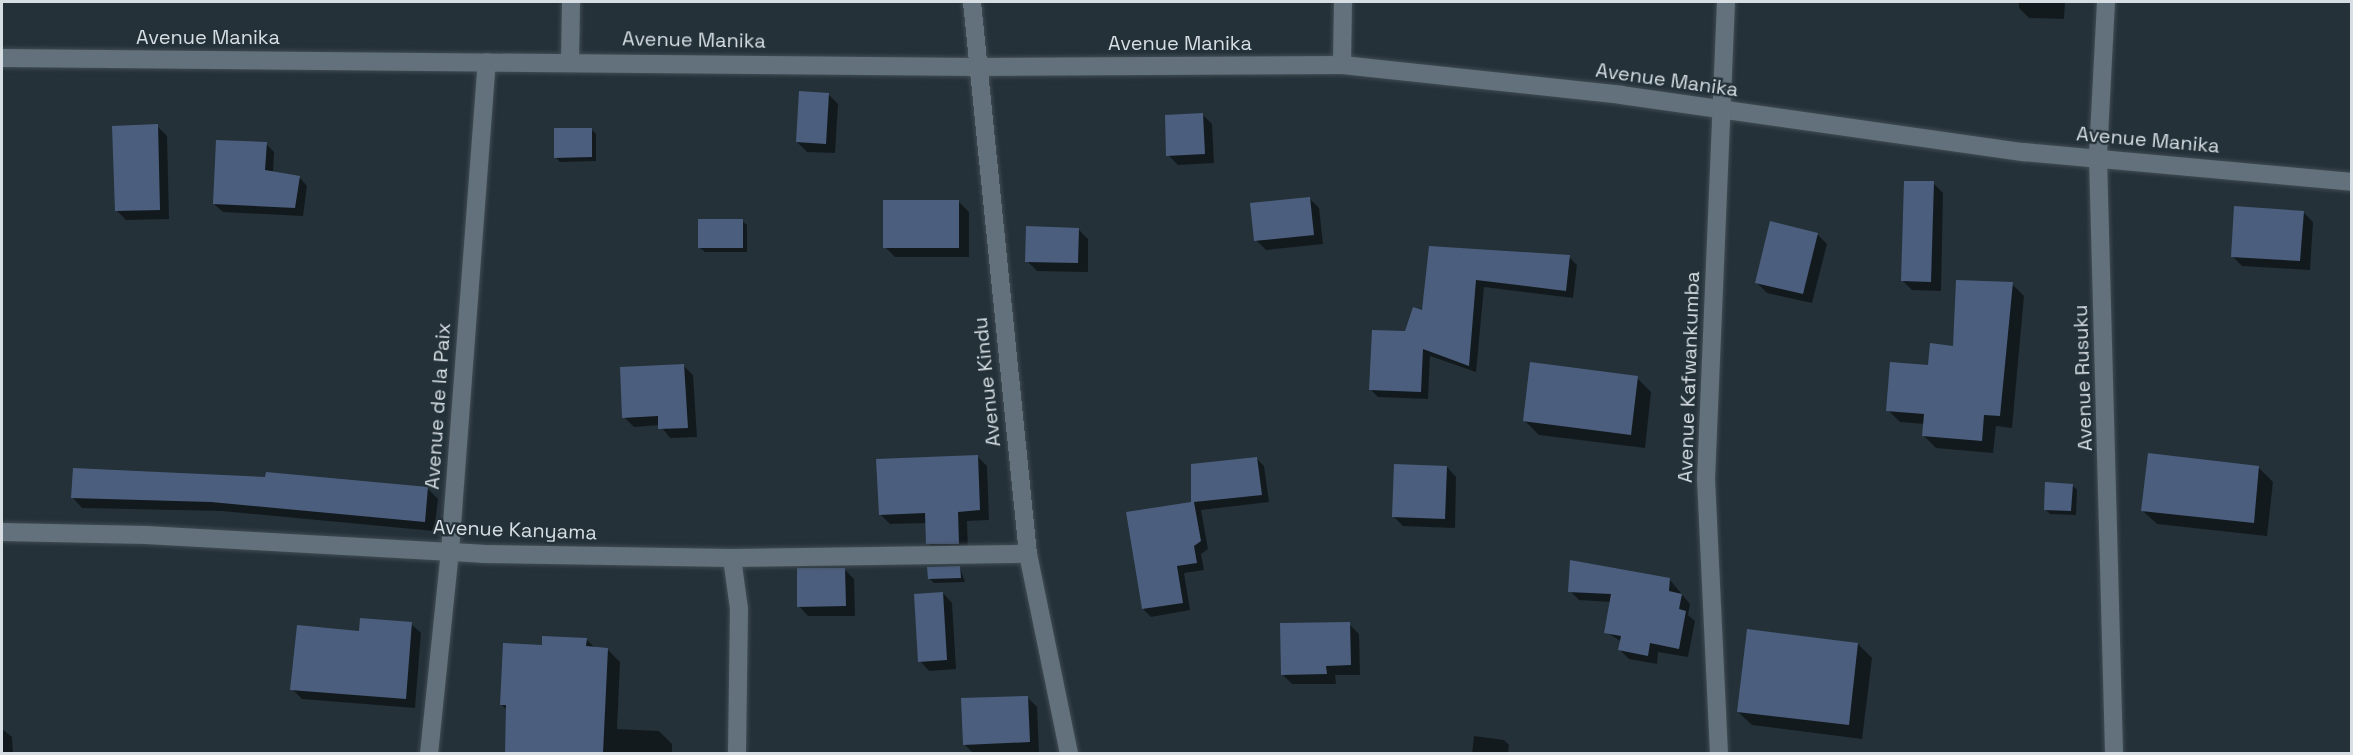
<!DOCTYPE html>
<html>
<head>
<meta charset="utf-8">
<style>
	body { margin:0 }
	#map { position:relative; width:2353px; height:755px; overflow:hidden; background:#243139; font-family:"Space Grotesk",sans-serif }
	div>[style] { position:absolute }
	[style*='--x'] { left:calc(var(--x)*1px); top:calc(var(--y)*1px); width:calc(var(--w)*1px); rotate:calc(var(--a)*1deg) }
	.shadow>* { inset:0; background:#0007 }
	.building>* { inset:0; background:#4c5e7e }
	.roads { filter:drop-shadow(0 0 2px #414c53) drop-shadow(0 0 2px #414c53) }
	.street>* { height:18px; margin:-9px; padding:0 9px; transform-origin:9px; border-radius:9px; background:#62717b }
	span { translate:-50% -50%; white-space:nowrap; text-align:center; line-height:1.15; -webkit-text-stroke:4.5px #243139; paint-order:stroke }
	.street-label { font-size:20px; color:#d6dee3 }
	.frame { position:absolute; inset:0; border:3px solid #d6dee3; pointer-events:none }
</style>
</head>
<body>
<div id="map">
	<div class="shadow">
		<div style="clip-path:polygon(2019px 2px,2065px 2px,2064px 19px,2029px 18px,2019px 8px)"></div>
		<div style="clip-path:polygon(828px 94px,838px 104px,835px 153px,807px 152px,797px 142px)"></div>
		<div style="clip-path:polygon(1202px 114px,1212px 124px,1214px 163px,1178px 165px,1168px 155px)"></div>
		<div style="clip-path:polygon(157px 126px,167px 136px,169px 219px,126px 220px,116px 210px)"></div>
		<div style="clip-path:polygon(591px 129px,596px 134px,596px 161px,560px 162px,555px 157px)"></div>
		<div style="clip-path:polygon(266px 144px,274px 152px,273px 173px,299px 177px,307px 186px,303px 216px,223px 212px,214px 204px)"></div>
		<div style="clip-path:polygon(1933px 183px,1943px 193px,1941px 291px,1912px 290px,1902px 280px)"></div>
		<div style="clip-path:polygon(1309px 198px,1319px 208px,1323px 244px,1266px 250px,1256px 240px)"></div>
		<div style="clip-path:polygon(959px 202px,969px 212px,969px 257px,895px 257px,885px 247px)"></div>
		<div style="clip-path:polygon(2303px 212px,2313px 222px,2310px 270px,2242px 266px,2232px 256px)"></div>
		<div style="clip-path:polygon(742px 221px,747px 225px,747px 252px,705px 252px,700px 248px)"></div>
		<div style="clip-path:polygon(1078px 229px,1088px 239px,1088px 272px,1037px 271px,1027px 261px)"></div>
		<div style="clip-path:polygon(1817px 234px,1827px 244px,1812px 303px,1767px 293px,1757px 283px)"></div>
		<div style="clip-path:polygon(1430px 247px,1569px 257px,1577px 265px,1573px 298px,1484px 287px,1476px 372px,1430px 356px,1428px 399px,1378px 397px,1370px 389px,1423px 312px)"></div>
		<div style="clip-path:polygon(2012px 284px,2024px 296px,2012px 428px,1996px 426px,1993px 453px,1936px 448px,1924px 436px,1925px 424px,1900px 422px,1888px 410px,1954px 347px)"></div>
		<div style="clip-path:polygon(683px 365px,693px 375px,697px 437px,670px 438px,660px 425px,634px 427px,624px 417px)"></div>
		<div style="clip-path:polygon(1637px 378px,1651px 392px,1645px 448px,1539px 435px,1525px 421px)"></div>
		<div style="clip-path:polygon(977px 456px,987px 466px,989px 520px,967px 521px,968px 553px,938px 553px,928px 543px,927px 523px,890px 524px,881px 515px)"></div>
		<div style="clip-path:polygon(1256px 458px,1264px 466px,1269px 502px,1201px 510px,1208px 549px,1201px 554px,1204px 570px,1184px 573px,1190px 610px,1151px 617px,1143px 609px,1192px 503px)"></div>
		<div style="clip-path:polygon(1447px 467px,1456px 477px,1455px 528px,1403px 526px,1394px 517px)"></div>
		<div style="clip-path:polygon(2259px 468px,2273px 482px,2267px 536px,2157px 524px,2143px 511px)"></div>
		<div style="clip-path:polygon(2072px 485px,2077px 490px,2076px 515px,2050px 514px,2045px 509px)"></div>
		<div style="clip-path:polygon(428px 489px,438px 499px,434px 531px,222px 511px,82px 508px,73px 498px)"></div>
		<div style="clip-path:polygon(960px 568px,965px 582px,934px 583px,929px 578px)"></div>
		<div style="clip-path:polygon(844px 569px,854px 579px,855px 616px,808px 616px,799px 606px)"></div>
		<div style="clip-path:polygon(1670px 580px,1690px 604px,1688px 615px,1695px 621px,1688px 657px,1658px 652px,1657px 664px,1629px 659px,1620px 650px,1622px 642px,1606px 632px,1611px 602px,1579px 600px,1570px 591px)"></div>
		<div style="clip-path:polygon(943px 593px,952px 603px,956px 669px,929px 671px,920px 661px)"></div>
		<div style="clip-path:polygon(411px 624px,421px 633px,415px 708px,302px 699px,292px 689px,361px 633px)"></div>
		<div style="clip-path:polygon(1349px 624px,1359px 634px,1360px 675px,1335px 675px,1336px 684px,1292px 684px,1282px 674px)"></div>
		<div style="clip-path:polygon(586px 639px,595px 648px,607px 649px,620px 662px,617px 729px,659px 731px,672px 744px,672px 754px,507px 754px,508px 711px,501px 704px,543px 646px)"></div>
		<div style="clip-path:polygon(1858px 644px,1872px 658px,1862px 739px,1752px 725px,1738px 712px)"></div>
		<div style="clip-path:polygon(1027px 697px,1037px 707px,1039px 752px,974px 754px,964px 744px)"></div>
		<div style="clip-path:polygon(2px 729px,12px 737px,13px 754px,2px 754px)"></div>
		<div style="clip-path:polygon(1474px 736px,1504px 740px,1509px 745px,1508px 754px,1472px 754px)"></div>
	</div>
	<div class="building">
		<div style="clip-path:polygon(799px 91px,829px 93px,826px 144px,796px 142px)"></div>
		<div style="clip-path:polygon(1203px 113px,1205px 154px,1166px 156px,1165px 115px)"></div>
		<div style="clip-path:polygon(158px 124px,160px 210px,115px 211px,112px 126px)"></div>
		<div style="clip-path:polygon(554px 128px,592px 128px,592px 157px,554px 158px)"></div>
		<div style="clip-path:polygon(216px 140px,267px 142px,265px 170px,300px 176px,295px 208px,213px 204px)"></div>
		<div style="clip-path:polygon(1904px 181px,1934px 181px,1931px 282px,1901px 281px)"></div>
		<div style="clip-path:polygon(1310px 197px,1314px 235px,1254px 241px,1250px 203px)"></div>
		<div style="clip-path:polygon(883px 200px,959px 200px,959px 248px,883px 248px)"></div>
		<div style="clip-path:polygon(2234px 206px,2304px 211px,2300px 261px,2231px 257px)"></div>
		<div style="clip-path:polygon(698px 219px,743px 219px,743px 248px,698px 248px)"></div>
		<div style="clip-path:polygon(1770px 221px,1818px 233px,1803px 294px,1755px 283px)"></div>
		<div style="clip-path:polygon(1026px 226px,1079px 228px,1078px 263px,1025px 262px)"></div>
		<div style="clip-path:polygon(1429px 246px,1570px 255px,1566px 291px,1476px 280px,1469px 366px,1423px 349px,1421px 392px,1369px 390px,1372px 330px,1405px 331px,1413px 307px,1422px 310px)"></div>
		<div style="clip-path:polygon(1956px 280px,2013px 282px,2000px 416px,1984px 415px,1982px 441px,1922px 436px,1924px 414px,1886px 411px,1890px 362px,1928px 365px,1930px 343px,1953px 346px)"></div>
		<div style="clip-path:polygon(1530px 362px,1638px 376px,1631px 435px,1523px 421px)"></div>
		<div style="clip-path:polygon(684px 364px,688px 428px,658px 429px,658px 416px,622px 418px,620px 367px)"></div>
		<div style="clip-path:polygon(2148px 453px,2259px 466px,2254px 523px,2141px 511px)"></div>
		<div style="clip-path:polygon(978px 455px,980px 510px,958px 512px,959px 544px,926px 544px,925px 513px,879px 515px,876px 459px)"></div>
		<div style="clip-path:polygon(1257px 457px,1262px 495px,1194px 502px,1201px 541px,1194px 546px,1197px 563px,1177px 566px,1183px 603px,1142px 609px,1126px 512px,1191px 502px,1191px 464px)"></div>
		<div style="clip-path:polygon(1394px 464px,1447px 466px,1445px 519px,1392px 517px)"></div>
		<div style="clip-path:polygon(73px 468px,265px 477px,266px 472px,428px 487px,425px 522px,211px 502px,71px 498px)"></div>
		<div style="clip-path:polygon(2045px 482px,2073px 484px,2071px 511px,2044px 510px)"></div>
		<div style="clip-path:polygon(1570px 560px,1670px 578px,1669px 591px,1682px 594px,1679px 609px,1686px 611px,1679px 649px,1650px 643px,1648px 656px,1618px 650px,1621px 636px,1604px 633px,1611px 594px,1568px 592px)"></div>
		<div style="clip-path:polygon(960px 566px,961px 578px,928px 579px,927px 567px)"></div>
		<div style="clip-path:polygon(797px 568px,845px 568px,846px 606px,797px 607px)"></div>
		<div style="clip-path:polygon(943px 592px,947px 660px,918px 662px,914px 594px)"></div>
		<div style="clip-path:polygon(360px 618px,412px 622px,406px 699px,290px 690px,297px 625px,359px 631px)"></div>
		<div style="clip-path:polygon(1350px 622px,1351px 665px,1326px 666px,1327px 674px,1281px 675px,1280px 623px)"></div>
		<div style="clip-path:polygon(1747px 629px,1858px 643px,1849px 725px,1737px 712px)"></div>
		<div style="clip-path:polygon(542px 636px,587px 638px,586px 646px,608px 648px,603px 753px,505px 753px,506px 705px,500px 705px,503px 643px,542px 645px)"></div>
		<div style="clip-path:polygon(1028px 696px,1030px 742px,963px 745px,961px 698px)"></div>
	</div>
	<div class="roads">
		<div class="street">
			<div style="--x:972;--y:2;--w:555;--a:84.21"></div>
			<div style="--x:1028;--y:554;--w:204;--a:78.4"></div>
			<div style="--x:2106;--y:2;--w:155;--a:93"></div>
			<div style="--x:2098;--y:157;--w:597;--a:88.46"></div>
			<div style="--x:2;--y:58;--w:974;--a:0.53"></div>
			<div style="--x:976;--y:67;--w:366;--a:-0.3"></div>
			<div style="--x:1342;--y:65;--w:281;--a:6.1"></div>
			<div style="--x:1621;--y:95;--w:407;--a:8.1"></div>
			<div style="--x:2024;--y:152;--w:329;--a:5.2"></div>
			<div style="--x:570;--y:61;--w:59;--a:-89"></div>
			<div style="--x:1342;--y:65;--w:63;--a:-89.1"></div>
			<div style="--x:2;--y:532;--w:144;--a:1.2"></div>
			<div style="--x:146;--y:535;--w:337;--a:3.2"></div>
			<div style="--x:482;--y:554;--w:250;--a:0.9"></div>
			<div style="--x:732;--y:558;--w:296;--a:-0.8"></div>
			<div style="--x:732;--y:558;--w:51;--a:82.2"></div>
			<div style="--x:739;--y:609;--w:145;--a:90.8"></div>
			<div style="--x:429;--y:754;--w:204;--a:-84.1"></div>
			<div style="--x:450;--y:551;--w:490;--a:-85.7"></div>
			<div style="--x:1719;--y:754;--w:275;--a:-92.7"></div>
			<div style="--x:1706;--y:479;--w:477;--a:-87.6"></div>
		</div>
	</div>
	<div class="street-label">
		<span style="left:208px;top:37px">Avenue Manika</span>
		<span style="left:694px;top:40px;rotate:1deg">Avenue Manika</span>
		<span style="left:1180px;top:43px">Avenue Manika</span>
		<span style="left:1667px;top:80px;rotate:8deg">Avenue Manika</span>
		<span style="left:2148px;top:140px;rotate:5deg">Avenue Manika</span>
		<span style="left:1689px;top:377px;rotate:-88deg">Avenue Kafwankumba</span>
		<span style="left:2083px;top:378px;rotate:-92deg">Avenue Rusuku</span>
		<span style="left:987px;top:382px;rotate:-96deg">Avenue Kindu</span>
		<span style="left:438px;top:406px;rotate:-86deg">Avenue de la Paix</span>
		<span style="left:515px;top:530px;rotate:2deg">Avenue Kanyama</span>
	</div>
	<div class="frame"></div>
</div>
</body>
</html>
